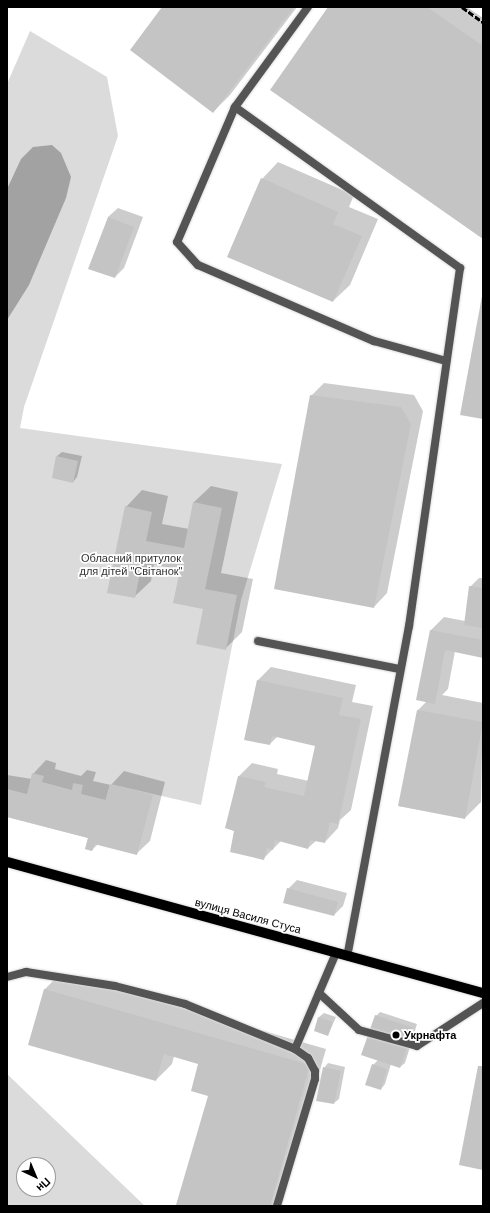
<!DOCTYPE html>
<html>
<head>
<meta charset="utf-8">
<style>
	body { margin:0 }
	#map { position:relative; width:490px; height:1213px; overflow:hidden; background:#fff; font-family:Arial,sans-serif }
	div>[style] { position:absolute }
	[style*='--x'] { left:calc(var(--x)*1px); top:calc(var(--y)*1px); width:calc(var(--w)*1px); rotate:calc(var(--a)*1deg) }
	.green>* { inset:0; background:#dbdbdb }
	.water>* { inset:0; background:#a2a2a2 }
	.shadow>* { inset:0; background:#0003 }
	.building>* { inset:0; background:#c4c4c4 }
	.roads { filter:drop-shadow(0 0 1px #dbdbdb) drop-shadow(0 0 1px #dbdbdb) }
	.service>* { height:8px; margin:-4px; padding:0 4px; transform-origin:4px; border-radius:4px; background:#545454 }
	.primary>* { height:10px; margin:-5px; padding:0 5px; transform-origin:5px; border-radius:5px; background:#000 }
	.rail>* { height:3px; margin-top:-1.5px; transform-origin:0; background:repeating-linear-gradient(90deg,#000 0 6px,transparent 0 8px) }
	.dots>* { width:11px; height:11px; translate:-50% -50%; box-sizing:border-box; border:2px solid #fff; border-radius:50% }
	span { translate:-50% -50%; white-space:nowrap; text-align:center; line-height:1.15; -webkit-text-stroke:3.5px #fff; paint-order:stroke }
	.park-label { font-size:11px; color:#323232 }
	.street-label { font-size:11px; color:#000 }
	.poi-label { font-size:11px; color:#000; font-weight:700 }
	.left { translate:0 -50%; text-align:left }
	.frame { position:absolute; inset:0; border:8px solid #000; pointer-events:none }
	.north { position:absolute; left:16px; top:1157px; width:40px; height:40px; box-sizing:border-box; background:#fff; border:1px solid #999; border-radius:50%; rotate:136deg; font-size:11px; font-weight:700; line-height:16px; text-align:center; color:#000 }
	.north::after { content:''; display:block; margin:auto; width:14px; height:18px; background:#000; clip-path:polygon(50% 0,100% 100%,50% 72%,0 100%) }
</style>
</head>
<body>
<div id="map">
	<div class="green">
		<div style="clip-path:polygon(30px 31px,107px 77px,118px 136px,24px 407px,20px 428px,282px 464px,241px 600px,201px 805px,110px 784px,92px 851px,85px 849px,88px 838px,7px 817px,7px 84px)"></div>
		<div style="clip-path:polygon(evenodd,7px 1074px,145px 1206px,7px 1206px,7px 1074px,24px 1165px,48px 1165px,48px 1189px,24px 1189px,24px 1165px)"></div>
	</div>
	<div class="water">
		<div style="clip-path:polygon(52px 145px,61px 153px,71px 177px,66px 198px,29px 285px,7px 320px,7px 189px,21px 159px,33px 147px)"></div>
	</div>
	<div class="shadow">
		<div style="clip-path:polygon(163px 7px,297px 7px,230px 95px,213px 112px)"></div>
		<div style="clip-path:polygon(330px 7px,467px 7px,483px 18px,483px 238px)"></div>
		<div style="clip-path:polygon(278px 162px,354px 195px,349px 207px,378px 219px,350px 285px,333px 301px,262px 179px)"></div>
		<div style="clip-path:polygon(118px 208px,143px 217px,124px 268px,115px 277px,108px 217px)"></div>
		<div style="clip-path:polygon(324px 383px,414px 395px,423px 411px,387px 593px,374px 607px,311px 396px)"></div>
		<div style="clip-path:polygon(62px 452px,82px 456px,77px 477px,73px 482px,57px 456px)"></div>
		<div style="clip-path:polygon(211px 486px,238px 492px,221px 573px,253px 579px,242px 632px,225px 649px,181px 569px,154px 564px,151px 581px,134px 597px,126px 507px,142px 490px,168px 496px,162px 524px,189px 529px,194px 502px)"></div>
		<div style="clip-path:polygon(479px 578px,483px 578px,483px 657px,455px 651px,448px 689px,442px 695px,483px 703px,481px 802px,465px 818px,399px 806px,418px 710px,427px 701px,431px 630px,444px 617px,465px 621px,470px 587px)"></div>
		<div style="clip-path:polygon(271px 667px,356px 685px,352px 702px,373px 706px,351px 810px,340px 820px,338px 828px,325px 842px,317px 840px,308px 848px,281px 841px,264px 858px,235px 832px,239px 776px,252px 763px,278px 769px,277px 774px,309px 781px,316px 745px,278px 736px,270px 744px,245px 739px,258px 680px)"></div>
		<div style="clip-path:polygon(46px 760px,56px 763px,55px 769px,81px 776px,87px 770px,96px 772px,93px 781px,111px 785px,124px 771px,165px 782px,150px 841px,136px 854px,98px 844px,92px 850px,90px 838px,7px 816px,7px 775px,32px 779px,33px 774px)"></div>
		<div style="clip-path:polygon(297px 880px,347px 893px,343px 906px,334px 915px,288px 889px)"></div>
		<div style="clip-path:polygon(61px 973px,326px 1049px,281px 1206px,177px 1204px,209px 1095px,199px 1063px,174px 1056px,172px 1064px,156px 1080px,44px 990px)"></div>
		<div style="clip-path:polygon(380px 1012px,417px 1024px,405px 1063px,400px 1067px,391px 1064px,385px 1084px,381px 1089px,373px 1065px,378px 1060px,376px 1016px)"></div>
		<div style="clip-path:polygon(324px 1013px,336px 1017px,328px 1035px,319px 1017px)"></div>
		<div style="clip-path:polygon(328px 1063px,345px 1067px,339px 1099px,334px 1103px,324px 1068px)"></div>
	</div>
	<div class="building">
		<div style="clip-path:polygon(162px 7px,294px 7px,213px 113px,130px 50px)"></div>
		<div style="clip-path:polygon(328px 7px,427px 7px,483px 46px,483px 239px,270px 90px)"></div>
		<div style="clip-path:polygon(261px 178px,338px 212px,333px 224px,362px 236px,333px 302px,227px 257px)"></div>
		<div style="clip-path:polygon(108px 217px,134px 227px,115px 278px,88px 269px)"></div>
		<div style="clip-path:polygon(482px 296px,483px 296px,483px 419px,460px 415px)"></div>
		<div style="clip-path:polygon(310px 395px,401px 407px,411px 424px,374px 608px,274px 589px)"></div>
		<div style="clip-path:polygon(56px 456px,78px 461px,73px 483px,52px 478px)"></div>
		<div style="clip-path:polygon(193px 502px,222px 508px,205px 589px,237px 595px,226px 650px,196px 644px,203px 609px,173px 603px,180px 570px,142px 562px,135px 598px,107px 593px,125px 506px,152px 512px,146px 541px,184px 548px)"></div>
		<div style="clip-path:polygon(469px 586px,483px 588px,483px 628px,464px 625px)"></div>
		<div style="clip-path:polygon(430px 630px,483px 640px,483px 658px,445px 650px,435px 704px,416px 700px)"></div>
		<div style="clip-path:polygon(257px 680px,343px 698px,339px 715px,361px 719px,338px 824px,330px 822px,325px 843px,310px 840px,308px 849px,275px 840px,273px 850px,267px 848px,264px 860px,230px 852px,234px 831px,225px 828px,238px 776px,266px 782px,264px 787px,304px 796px,315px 746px,272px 736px,270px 745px,244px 740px)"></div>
		<div style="clip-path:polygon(417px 710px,483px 722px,465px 819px,398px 806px)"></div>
		<div style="clip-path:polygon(32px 773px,44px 776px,42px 782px,72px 790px,73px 783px,83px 785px,81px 794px,106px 800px,110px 784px,153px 795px,137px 855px,94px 844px,92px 851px,85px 849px,88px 838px,7px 817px,7px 789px,27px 794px)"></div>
		<div style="clip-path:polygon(287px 888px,338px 902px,334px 916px,283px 903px)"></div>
		<div style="clip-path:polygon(44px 989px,310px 1065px,270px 1206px,176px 1205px,208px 1096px,191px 1091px,198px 1064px,164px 1054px,156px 1081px,28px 1045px)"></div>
		<div style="clip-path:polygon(375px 1015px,414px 1028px,400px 1068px,361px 1055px)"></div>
		<div style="clip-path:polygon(318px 1017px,333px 1022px,328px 1036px,314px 1031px)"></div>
		<div style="clip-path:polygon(372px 1064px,387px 1069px,381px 1090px,365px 1085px)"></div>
		<div style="clip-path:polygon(478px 1066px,483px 1066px,483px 1170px,459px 1165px)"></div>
		<div style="clip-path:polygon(323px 1067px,341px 1071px,334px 1104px,316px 1101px)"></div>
	</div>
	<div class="roads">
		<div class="service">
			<div style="--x:308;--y:7;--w:124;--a:126.1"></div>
			<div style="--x:235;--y:107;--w:277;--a:35.6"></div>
			<div style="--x:460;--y:268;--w:362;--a:98.1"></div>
			<div style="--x:409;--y:626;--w:336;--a:100.6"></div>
			<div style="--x:235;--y:107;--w:147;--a:113.2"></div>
			<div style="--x:177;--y:242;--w:31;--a:48"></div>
			<div style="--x:198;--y:265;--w:192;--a:23.4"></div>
			<div style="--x:374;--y:341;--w:75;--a:15.5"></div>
			<div style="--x:258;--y:641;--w:144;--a:11.2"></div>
			<div style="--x:7;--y:977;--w:20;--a:-15"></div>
			<div style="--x:26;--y:972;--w:90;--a:8.9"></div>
			<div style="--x:115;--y:986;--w:72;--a:14.4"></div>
			<div style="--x:185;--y:1004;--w:119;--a:22.2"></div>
			<div style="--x:295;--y:1049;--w:16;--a:35"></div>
			<div style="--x:308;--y:1058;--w:15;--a:62"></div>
			<div style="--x:315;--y:1071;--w:8;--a:90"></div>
			<div style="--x:315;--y:1079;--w:133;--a:106.7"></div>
			<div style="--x:319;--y:993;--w:54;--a:42.8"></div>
			<div style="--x:359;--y:1030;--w:60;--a:15.4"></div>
			<div style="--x:417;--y:1046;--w:79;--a:-33.1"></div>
			<div style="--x:295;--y:1049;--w:104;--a:-66.9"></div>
		</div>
		<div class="primary">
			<div style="--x:7;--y:862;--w:494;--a:15.4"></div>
		</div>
	</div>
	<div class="rail">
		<div style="--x:462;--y:7;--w:26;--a:36"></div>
	</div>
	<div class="dots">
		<div style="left:396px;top:1035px;background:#000"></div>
	</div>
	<div class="park-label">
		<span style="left:131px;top:565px">Обласний притулок<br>для дітей "Світанок"</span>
	</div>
	<div class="street-label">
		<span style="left:248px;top:916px;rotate:15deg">вулиця Василя Стуса</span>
	</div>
	<div class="poi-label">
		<span class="left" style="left:404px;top:1035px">Укрнафта</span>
	</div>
	<div class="frame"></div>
	<div class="north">Пн</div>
</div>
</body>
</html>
